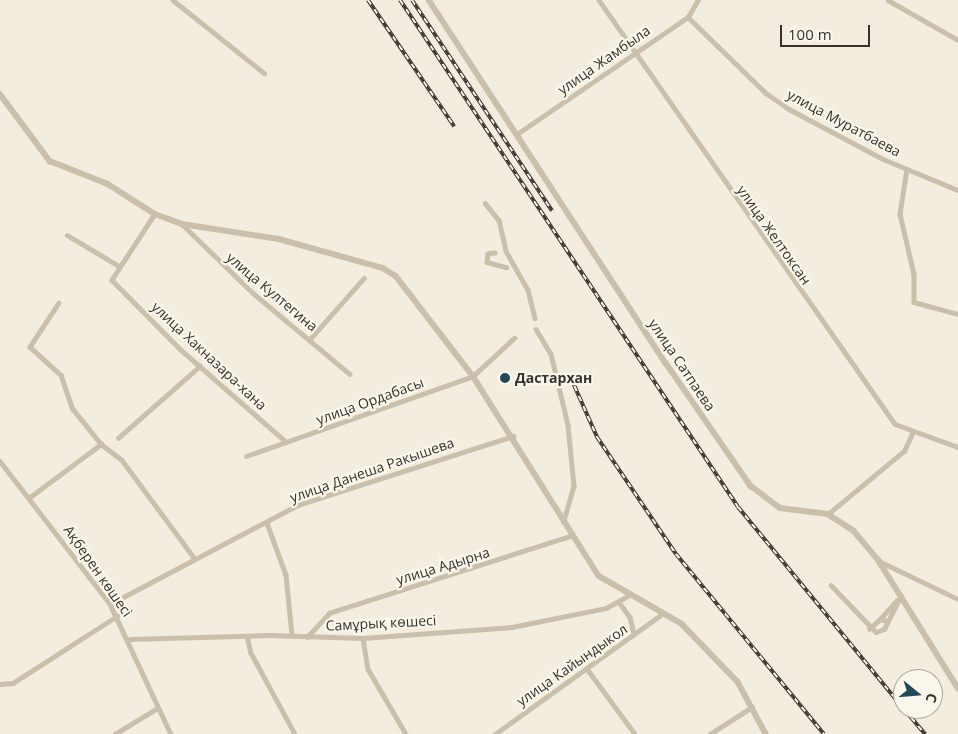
<!DOCTYPE html>
<html>
<head>
<meta charset="utf-8">
<style>
	body { margin:0 }
	#map { position:relative; width:958px; height:734px; overflow:hidden; background:#f2eddf; font-family:"Open Sans",sans-serif }
	div>[style] { position:absolute }
	[style*='--x'] { left:calc(var(--x)*1px); top:calc(var(--y)*1px); width:calc(var(--w)*1px); rotate:calc(var(--a)*1deg) }
	.minor>* { height:4.5px; margin:-2.25px; padding:0 2.25px; transform-origin:2.25px; border-radius:2.25px; background:#cabfab }
	.tertiary>* { height:5.5px; margin:-2.75px; padding:0 2.75px; transform-origin:2.75px; border-radius:2.75px; background:#cabfab }
	.rail>* { height:4px; margin-top:-2px; transform-origin:0; background:repeating-linear-gradient(90deg,#f9f6ec 0 5.5px,#38312a 0 11px); box-sizing:border-box; border-block:1px solid #38312a }
	.dots>* { width:14px; height:14px; translate:-50% -50%; box-sizing:border-box; border:2px solid #f9f6ec; border-radius:50% }
	span { translate:-50% -50%; white-space:nowrap; text-align:center; line-height:1.15; -webkit-text-stroke:4.5px #f9f6ec; paint-order:stroke }
	.street-label { font-size:14px; color:#38312a }
	.poi-label { font-size:14px; color:#38312a; font-weight:700 }
	.left { translate:0 -50%; text-align:left }
	.north { position:absolute; left:893px; top:669px; width:50px; height:50px; box-sizing:border-box; background:#f9f6ec; border:1px solid #aca79e; border-radius:50%; rotate:107deg; font-size:14px; font-weight:700; line-height:20px; text-align:center; color:#38312a }
	.north::after { content:''; display:block; margin:auto; width:18px; height:22px; background:#214957; clip-path:polygon(50% 0,100% 100%,50% 72%,0 100%) }
	.scale { position:absolute; left:780px; top:25px; width:90px; height:22px; box-sizing:border-box; border:2px solid #38312a; border-top:0; padding-left:6px; font-size:15px; line-height:18px; white-space:nowrap; color:#38312a; -webkit-text-stroke:4px #f9f6ec; paint-order:stroke }
</style>
</head>
<body>
<div id="map">
	<div class="minor">
		<div style="--x:173;--y:0;--w:117;--a:38.7"></div>
		<div style="--x:599;--y:0;--w:517;--a:55.08"></div>
		<div style="--x:895;--y:424;--w:67;--a:20.1"></div>
		<div style="--x:888;--y:0;--w:81;--a:29.7"></div>
		<div style="--x:688;--y:17;--w:109;--a:44.3"></div>
		<div style="--x:766;--y:93;--w:28;--a:35"></div>
		<div style="--x:789;--y:109;--w:106;--a:28"></div>
		<div style="--x:883;--y:159;--w:81;--a:22.5"></div>
		<div style="--x:517;--y:134;--w:207;--a:-34.4"></div>
		<div style="--x:688;--y:17;--w:20;--a:-60"></div>
		<div style="--x:907;--y:169;--w:46;--a:98.8"></div>
		<div style="--x:900;--y:214;--w:62;--a:76.9"></div>
		<div style="--x:914;--y:274;--w:28;--a:90"></div>
		<div style="--x:914;--y:302;--w:46;--a:15.3"></div>
		<div style="--x:485;--y:203;--w:22;--a:51"></div>
		<div style="--x:499;--y:220;--w:32;--a:77"></div>
		<div style="--x:506;--y:251;--w:45;--a:60.6"></div>
		<div style="--x:528;--y:290;--w:29;--a:76"></div>
		<div style="--x:155;--y:214;--w:79;--a:123.1"></div>
		<div style="--x:112;--y:280;--w:97;--a:45.4"></div>
		<div style="--x:180;--y:349;--w:140;--a:41.2"></div>
		<div style="--x:182;--y:224;--w:99;--a:44.2"></div>
		<div style="--x:253;--y:293;--w:126;--a:39.9"></div>
		<div style="--x:67;--y:235;--w:61;--a:30.8"></div>
		<div style="--x:495;--y:253;--w:7;--a:172"></div>
		<div style="--x:488;--y:254;--w:8;--a:97"></div>
		<div style="--x:487;--y:262;--w:20;--a:15"></div>
		<div style="--x:59;--y:303;--w:53;--a:123.4"></div>
		<div style="--x:30;--y:347;--w:42;--a:42.1"></div>
		<div style="--x:61;--y:375;--w:36;--a:71"></div>
		<div style="--x:73;--y:409;--w:45;--a:51.3"></div>
		<div style="--x:101;--y:444;--w:26;--a:37"></div>
		<div style="--x:122;--y:460;--w:123;--a:53.6"></div>
		<div style="--x:536;--y:329;--w:29;--a:59"></div>
		<div style="--x:551;--y:354;--w:73;--a:76.5"></div>
		<div style="--x:568;--y:425;--w:61;--a:84.4"></div>
		<div style="--x:574;--y:486;--w:37;--a:106"></div>
		<div style="--x:310;--y:339;--w:81;--a:-48.5"></div>
		<div style="--x:118;--y:438;--w:109;--a:-41.3"></div>
		<div style="--x:246;--y:456;--w:241;--a:-19.4"></div>
		<div style="--x:473;--y:376;--w:56;--a:-42.8"></div>
		<div style="--x:0;--y:461;--w:180;--a:52.4"></div>
		<div style="--x:110;--y:604;--w:144;--a:64.9"></div>
		<div style="--x:30;--y:497;--w:89;--a:-36.7"></div>
		<div style="--x:828;--y:514;--w:99;--a:-39.7"></div>
		<div style="--x:904;--y:451;--w:21;--a:-65"></div>
		<div style="--x:267;--y:523;--w:55;--a:69.9"></div>
		<div style="--x:286;--y:575;--w:60;--a:84.3"></div>
		<div style="--x:879;--y:561;--w:88;--a:25.7"></div>
		<div style="--x:831;--y:585;--w:65;--a:46.2"></div>
		<div style="--x:876;--y:632;--w:9;--a:-21"></div>
		<div style="--x:884;--y:629;--w:37;--a:-63"></div>
		<div style="--x:619;--y:602;--w:19;--a:54"></div>
		<div style="--x:630;--y:617;--w:18;--a:77"></div>
		<div style="--x:110;--y:604;--w:212;--a:-27.8"></div>
		<div style="--x:298;--y:505;--w:226;--a:-17.8"></div>
		<div style="--x:880;--y:619;--w:25;--a:-48"></div>
		<div style="--x:869;--y:629;--w:15;--a:-42"></div>
		<div style="--x:880;--y:619;--w:8;--a:14"></div>
		<div style="--x:247;--y:636;--w:17;--a:77"></div>
		<div style="--x:251;--y:653;--w:92;--a:61.5"></div>
		<div style="--x:307;--y:637;--w:33;--a:-47"></div>
		<div style="--x:329;--y:613;--w:254;--a:-17.7"></div>
		<div style="--x:363;--y:638;--w:31;--a:81"></div>
		<div style="--x:368;--y:669;--w:75;--a:59.7"></div>
		<div style="--x:130;--y:639;--w:140;--a:-1.6"></div>
		<div style="--x:270;--y:635;--w:93;--a:1.8"></div>
		<div style="--x:363;--y:638;--w:149;--a:-4.2"></div>
		<div style="--x:512;--y:627;--w:96;--a:-11.4"></div>
		<div style="--x:606;--y:608;--w:26;--a:-29"></div>
		<div style="--x:588;--y:670;--w:79;--a:53.7"></div>
		<div style="--x:0;--y:684;--w:13;--a:-4"></div>
		<div style="--x:13;--y:683;--w:124;--a:-32.8"></div>
		<div style="--x:115;--y:734;--w:48;--a:-31.4"></div>
		<div style="--x:495;--y:734;--w:206;--a:-35.7"></div>
		<div style="--x:710;--y:734;--w:50;--a:-32.7"></div>
	</div>
	<div class="tertiary">
		<div style="--x:429;--y:0;--w:434;--a:56.9"></div>
		<div style="--x:666;--y:363;--w:150;--a:55.4"></div>
		<div style="--x:751;--y:486;--w:36;--a:37"></div>
		<div style="--x:780;--y:508;--w:48;--a:7.1"></div>
		<div style="--x:828;--y:514;--w:31;--a:33"></div>
		<div style="--x:854;--y:531;--w:39;--a:50"></div>
		<div style="--x:879;--y:561;--w:150;--a:58.1"></div>
		<div style="--x:0;--y:94;--w:84;--a:53.3"></div>
		<div style="--x:50;--y:161;--w:62;--a:21.6"></div>
		<div style="--x:108;--y:184;--w:56;--a:32.6"></div>
		<div style="--x:155;--y:214;--w:29;--a:20"></div>
		<div style="--x:182;--y:224;--w:98;--a:8.8"></div>
		<div style="--x:279;--y:239;--w:108;--a:15.6"></div>
		<div style="--x:383;--y:268;--w:15;--a:32"></div>
		<div style="--x:396;--y:276;--w:126;--a:52.4"></div>
		<div style="--x:473;--y:376;--w:236;--a:57.8"></div>
		<div style="--x:599;--y:576;--w:96;--a:30"></div>
		<div style="--x:682;--y:624;--w:81;--a:46"></div>
		<div style="--x:738;--y:682;--w:59;--a:61.7"></div>
	</div>
	<div class="rail">
		<div style="--x:368;--y:0;--w:153;--a:55.7"></div>
		<div style="--x:400;--y:0;--w:609;--a:56.31"></div>
		<div style="--x:738;--y:507;--w:260;--a:50.6"></div>
		<div style="--x:412;--y:0;--w:253;--a:56.4"></div>
		<div style="--x:570;--y:376;--w:67;--a:66.1"></div>
		<div style="--x:597;--y:437;--w:141;--a:56"></div>
		<div style="--x:676;--y:554;--w:233;--a:50.6"></div>
		<div style="--x:904;--y:709;--w:33;--a:50"></div>
	</div>
	<div class="dots">
		<div style="left:505px;top:378px;background:#214957"></div>
	</div>
	<div class="street-label">
		<span style="left:604px;top:60px;rotate:-35deg">улица Жамбыла</span>
		<span style="left:844px;top:123px;rotate:28deg">улица Муратбаева</span>
		<span style="left:774px;top:235px;rotate:55deg">улица Желтоксан</span>
		<span style="left:272px;top:292px;rotate:40deg">улица Култегина</span>
		<span style="left:209px;top:356px;rotate:43deg">улица Хакназара-хана</span>
		<span style="left:682px;top:365px;rotate:56deg">улица Сатпаева</span>
		<span style="left:370px;top:401px;rotate:-20deg">улица Ордабасы</span>
		<span style="left:372px;top:470px;rotate:-19deg">улица Данеша Ракышева</span>
		<span style="left:443px;top:566px;rotate:-17deg">улица Адырна</span>
		<span style="left:98px;top:571px;rotate:55deg">Ақберен көшесі</span>
		<span style="left:381px;top:623px;rotate:-3deg">Самұрық көшесі</span>
		<span style="left:572px;top:665px;rotate:-35deg">улица Кайындыкол</span>
	</div>
	<div class="poi-label">
		<span class="left" style="left:515px;top:378px">Дастархан</span>
	</div>
	<div class="north">С</div>
	<div class="scale">100 m</div>
</div>
</body>
</html>
